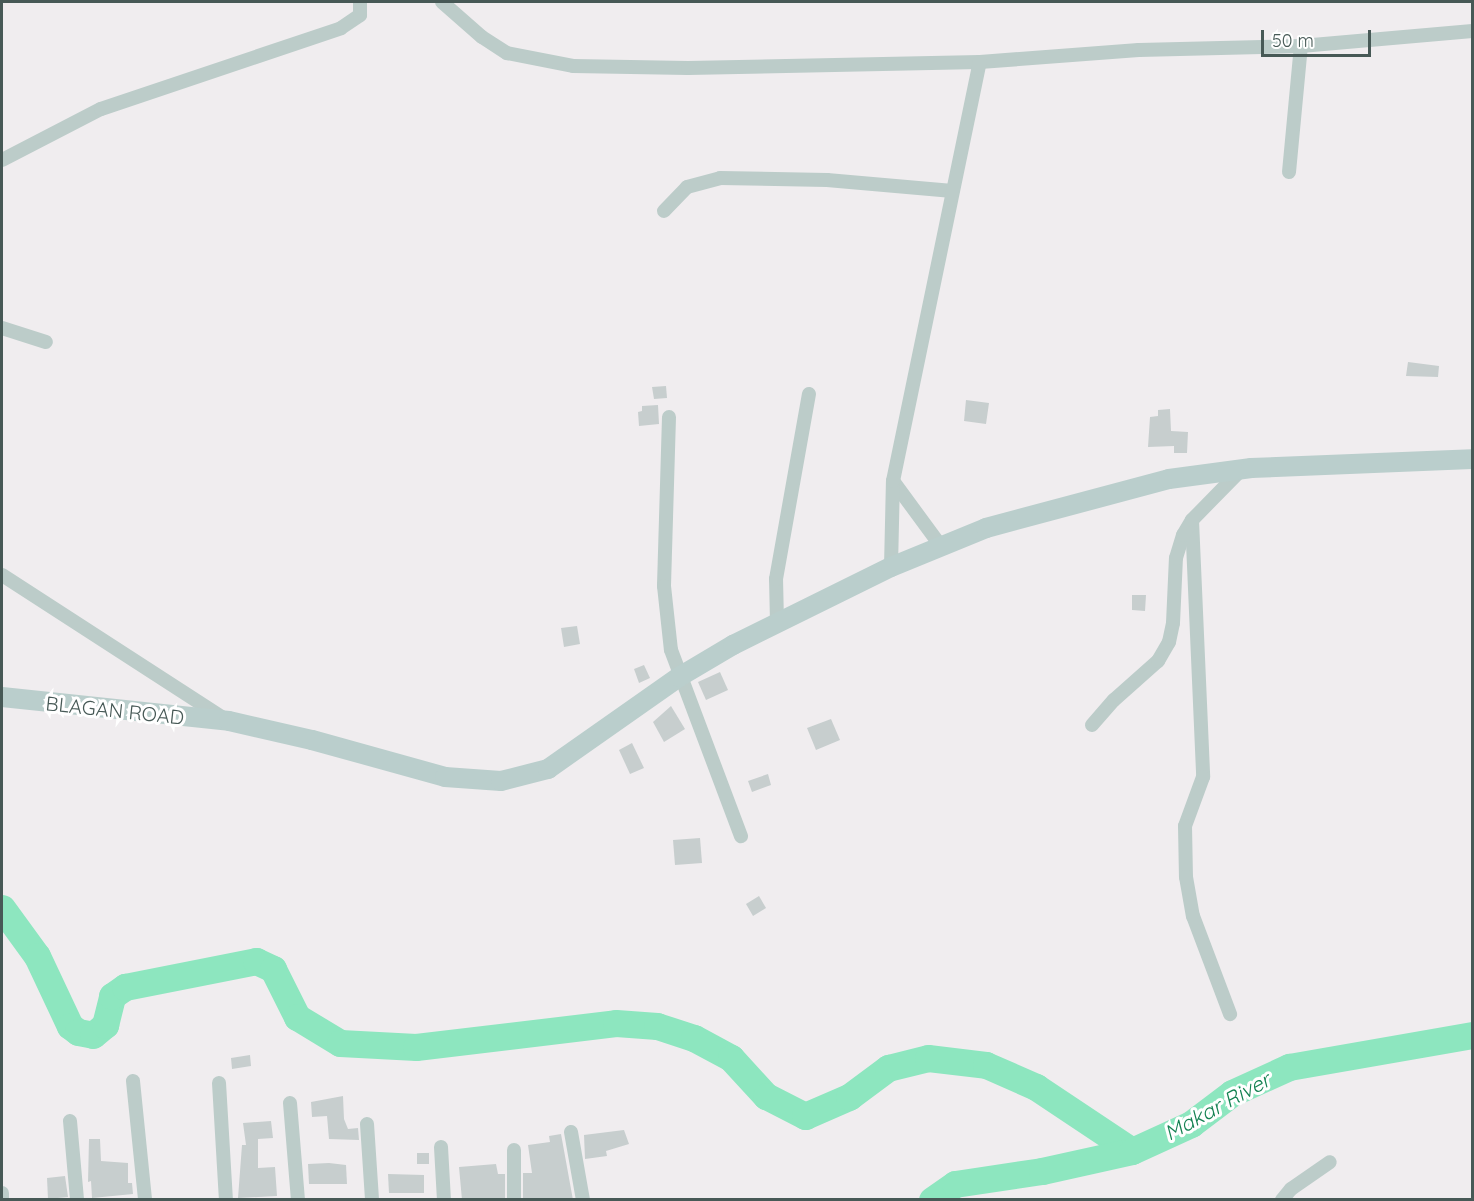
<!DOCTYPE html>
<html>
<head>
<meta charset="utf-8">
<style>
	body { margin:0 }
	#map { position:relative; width:1474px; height:1201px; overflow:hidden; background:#f0edef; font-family:Quicksand,sans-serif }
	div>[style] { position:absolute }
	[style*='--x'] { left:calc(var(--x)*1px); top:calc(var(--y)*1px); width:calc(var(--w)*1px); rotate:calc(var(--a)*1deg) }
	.river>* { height:27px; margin:-13.5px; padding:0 13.5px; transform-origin:13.5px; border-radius:13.5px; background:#8de6bf }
	.building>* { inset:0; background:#c7cece }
	.street>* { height:14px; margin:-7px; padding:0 7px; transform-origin:7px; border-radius:7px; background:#bcccc9 }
	.secondary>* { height:20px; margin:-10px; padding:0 10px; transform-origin:10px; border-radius:10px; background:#bacecc }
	span { translate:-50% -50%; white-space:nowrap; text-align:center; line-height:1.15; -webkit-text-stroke:6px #fff; paint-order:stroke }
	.street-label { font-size:20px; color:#475956 }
	.water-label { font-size:21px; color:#148252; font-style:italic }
	.frame { position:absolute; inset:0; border:3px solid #475956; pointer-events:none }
	.scale { position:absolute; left:1261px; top:30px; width:110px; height:27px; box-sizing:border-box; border:3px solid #475956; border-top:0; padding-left:8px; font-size:18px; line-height:21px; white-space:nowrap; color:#475956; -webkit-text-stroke:4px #fff; paint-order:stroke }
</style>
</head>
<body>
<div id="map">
	<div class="river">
		<div style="--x:2;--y:908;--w:59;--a:53.9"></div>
		<div style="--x:37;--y:956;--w:77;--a:64.8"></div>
		<div style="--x:70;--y:1026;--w:10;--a:37"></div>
		<div style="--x:78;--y:1032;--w:15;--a:11"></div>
		<div style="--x:93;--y:1035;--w:16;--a:-40"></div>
		<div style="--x:105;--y:1025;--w:30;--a:-76"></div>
		<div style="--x:112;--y:996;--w:16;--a:-35"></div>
		<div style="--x:125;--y:987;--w:134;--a:-11.2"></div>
		<div style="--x:256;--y:961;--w:19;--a:25"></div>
		<div style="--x:273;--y:969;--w:54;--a:63.4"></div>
		<div style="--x:297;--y:1017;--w:50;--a:31.2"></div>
		<div style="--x:340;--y:1043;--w:76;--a:3"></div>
		<div style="--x:416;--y:1047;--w:201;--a:-6.8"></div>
		<div style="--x:616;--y:1023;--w:41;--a:4.2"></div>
		<div style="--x:657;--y:1026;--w:39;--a:18"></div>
		<div style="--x:694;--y:1038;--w:42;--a:28.4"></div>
		<div style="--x:731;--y:1058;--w:52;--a:47.4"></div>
		<div style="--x:766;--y:1096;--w:44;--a:27.1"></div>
		<div style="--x:805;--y:1116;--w:48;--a:-23.4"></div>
		<div style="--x:849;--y:1097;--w:49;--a:-36.6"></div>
		<div style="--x:888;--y:1068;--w:41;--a:-14"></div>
		<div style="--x:928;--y:1058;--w:58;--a:6.9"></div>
		<div style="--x:986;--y:1065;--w:55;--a:23.7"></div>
		<div style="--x:1036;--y:1087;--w:115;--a:33.7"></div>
		<div style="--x:932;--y:1200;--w:28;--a:-35"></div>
		<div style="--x:955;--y:1184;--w:88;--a:-8.5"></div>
		<div style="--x:1042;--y:1171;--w:92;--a:-12.5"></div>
		<div style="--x:1132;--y:1151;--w:65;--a:-24.6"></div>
		<div style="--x:1191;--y:1124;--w:51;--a:-37.1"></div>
		<div style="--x:1232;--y:1093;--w:63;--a:-24.5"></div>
		<div style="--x:1289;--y:1067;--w:186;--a:-9.9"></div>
	</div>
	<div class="building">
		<div style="clip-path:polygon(1408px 362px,1439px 366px,1438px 377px,1406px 376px)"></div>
		<div style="clip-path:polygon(666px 386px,667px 398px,654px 399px,652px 387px)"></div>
		<div style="clip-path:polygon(966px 400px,989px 403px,986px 424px,964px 421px)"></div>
		<div style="clip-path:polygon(658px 405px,659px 424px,639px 426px,638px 412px,642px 411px,642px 406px)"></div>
		<div style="clip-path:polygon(1170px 409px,1171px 431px,1188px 432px,1187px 453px,1174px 453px,1174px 446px,1148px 447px,1150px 417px,1158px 416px,1158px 410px)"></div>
		<div style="clip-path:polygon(1132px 595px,1146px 595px,1145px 611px,1132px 610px)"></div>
		<div style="clip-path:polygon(577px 626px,580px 644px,564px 647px,561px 628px)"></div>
		<div style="clip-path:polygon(644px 665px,650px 678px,639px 683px,634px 669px)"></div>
		<div style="clip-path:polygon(720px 672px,728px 690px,706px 700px,698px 682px)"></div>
		<div style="clip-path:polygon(671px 706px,685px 729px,664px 742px,653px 722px)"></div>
		<div style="clip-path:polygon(831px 719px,840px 740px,816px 750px,807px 728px)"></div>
		<div style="clip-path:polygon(632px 743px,644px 768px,630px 774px,619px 750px)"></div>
		<div style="clip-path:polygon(768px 774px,771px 785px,752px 792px,748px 781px)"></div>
		<div style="clip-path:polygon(700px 838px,702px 863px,675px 865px,673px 840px)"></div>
		<div style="clip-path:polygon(759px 896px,766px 908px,753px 916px,746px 904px)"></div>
		<div style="clip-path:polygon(250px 1055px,251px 1066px,232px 1069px,231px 1058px)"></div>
		<div style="clip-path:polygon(343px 1096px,344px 1119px,348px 1129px,358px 1128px,359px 1140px,329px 1139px,327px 1116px,312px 1117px,311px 1102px)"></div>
		<div style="clip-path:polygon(271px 1121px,273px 1138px,258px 1139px,258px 1168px,275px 1167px,277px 1196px,238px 1198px,242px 1145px,246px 1145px,243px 1123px)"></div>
		<div style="clip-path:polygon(624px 1130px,629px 1144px,606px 1151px,607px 1156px,585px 1159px,584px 1135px)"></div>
		<div style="clip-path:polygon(561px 1134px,573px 1200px,523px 1200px,523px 1173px,532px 1173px,528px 1145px,550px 1142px,549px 1136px)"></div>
		<div style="clip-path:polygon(89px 1139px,100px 1139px,101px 1161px,128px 1163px,128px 1183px,132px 1183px,133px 1194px,92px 1198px,91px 1181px,88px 1182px)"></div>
		<div style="clip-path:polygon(417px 1153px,429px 1153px,429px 1164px,417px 1164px)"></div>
		<div style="clip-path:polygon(329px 1163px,346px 1165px,347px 1184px,309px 1184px,308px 1164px)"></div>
		<div style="clip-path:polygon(496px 1164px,498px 1174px,505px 1174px,505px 1200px,462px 1200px,459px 1167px)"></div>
		<div style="clip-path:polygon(388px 1174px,424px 1175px,424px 1193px,389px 1193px)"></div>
		<div style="clip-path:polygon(65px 1176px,68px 1197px,48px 1199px,47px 1178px)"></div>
	</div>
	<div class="street">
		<div style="--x:442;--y:2;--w:53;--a:41.2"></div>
		<div style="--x:482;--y:37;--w:30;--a:33"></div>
		<div style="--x:507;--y:53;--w:67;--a:11.1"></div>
		<div style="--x:573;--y:66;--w:115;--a:1"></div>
		<div style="--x:688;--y:68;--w:292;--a:-1.2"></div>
		<div style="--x:980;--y:62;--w:159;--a:-4.3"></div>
		<div style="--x:1139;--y:50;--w:162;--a:-1.4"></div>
		<div style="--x:1301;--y:46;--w:172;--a:-5"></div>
		<div style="--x:2;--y:160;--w:111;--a:-27.3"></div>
		<div style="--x:101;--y:109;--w:253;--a:-18.6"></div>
		<div style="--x:341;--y:28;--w:23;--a:-34"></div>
		<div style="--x:360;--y:15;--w:13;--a:-90"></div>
		<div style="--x:1289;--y:172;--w:127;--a:-84.6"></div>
		<div style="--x:664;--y:211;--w:33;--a:-46"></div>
		<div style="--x:687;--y:187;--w:34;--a:-15"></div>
		<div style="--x:720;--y:178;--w:107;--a:1.1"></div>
		<div style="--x:827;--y:180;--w:126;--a:5"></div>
		<div style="--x:2;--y:328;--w:46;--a:17.7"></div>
		<div style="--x:669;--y:417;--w:169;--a:91.7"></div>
		<div style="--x:664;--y:586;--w:64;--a:83.8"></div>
		<div style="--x:671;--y:650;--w:199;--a:69.4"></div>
		<div style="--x:893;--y:481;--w:79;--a:53.7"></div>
		<div style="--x:1192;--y:520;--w:257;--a:87.5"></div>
		<div style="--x:1203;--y:777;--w:52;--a:110.2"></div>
		<div style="--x:1185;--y:826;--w:51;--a:88.9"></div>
		<div style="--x:1186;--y:877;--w:40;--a:80"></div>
		<div style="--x:1193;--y:916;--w:105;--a:69.3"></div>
		<div style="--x:891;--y:567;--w:86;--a:-88.7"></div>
		<div style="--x:893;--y:481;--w:428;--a:-78.3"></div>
		<div style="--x:2;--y:575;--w:265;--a:32.9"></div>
		<div style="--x:777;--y:622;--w:43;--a:-91.3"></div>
		<div style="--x:776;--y:579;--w:188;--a:-79.9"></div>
		<div style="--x:1092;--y:725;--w:33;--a:-49"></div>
		<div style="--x:1114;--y:700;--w:59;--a:-41.6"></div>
		<div style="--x:1158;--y:661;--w:22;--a:-60"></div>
		<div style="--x:1169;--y:642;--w:19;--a:-78"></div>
		<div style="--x:1173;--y:623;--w:65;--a:-87.4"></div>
		<div style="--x:1176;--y:558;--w:24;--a:-73"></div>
		<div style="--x:1183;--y:535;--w:17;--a:-59"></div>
		<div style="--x:1192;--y:520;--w:70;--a:-45.6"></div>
		<div style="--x:133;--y:1081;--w:120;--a:84.2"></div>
		<div style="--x:219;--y:1083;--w:117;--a:86.6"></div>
		<div style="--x:290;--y:1103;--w:97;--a:85.3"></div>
		<div style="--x:70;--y:1121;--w:79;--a:84.9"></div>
		<div style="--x:367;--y:1124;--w:76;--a:86.2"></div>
		<div style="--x:571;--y:1132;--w:69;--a:80"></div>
		<div style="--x:441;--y:1147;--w:53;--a:86.8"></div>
		<div style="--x:514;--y:1150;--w:50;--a:90"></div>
		<div style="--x:2;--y:1193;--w:7;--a:90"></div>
		<div style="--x:1282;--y:1200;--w:14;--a:-51"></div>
		<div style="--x:1291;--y:1189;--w:47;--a:-34.7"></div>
	</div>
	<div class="secondary">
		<div style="--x:2;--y:697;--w:228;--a:6"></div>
		<div style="--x:229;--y:721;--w:85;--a:12.9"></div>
		<div style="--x:312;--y:740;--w:138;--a:15.5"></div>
		<div style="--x:445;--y:777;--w:56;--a:4.1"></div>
		<div style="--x:501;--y:781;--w:49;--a:-14.3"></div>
		<div style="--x:548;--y:769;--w:160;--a:-35.1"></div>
		<div style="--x:679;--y:677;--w:63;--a:-30.7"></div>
		<div style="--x:733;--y:645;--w:176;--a:-26.3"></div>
		<div style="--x:891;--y:567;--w:103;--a:-22.3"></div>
		<div style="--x:986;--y:528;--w:189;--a:-15"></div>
		<div style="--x:1169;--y:479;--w:83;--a:-7.6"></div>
		<div style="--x:1251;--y:468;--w:221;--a:-2.3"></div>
	</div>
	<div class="street-label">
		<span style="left:115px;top:710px;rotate:6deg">BLAGAN ROAD</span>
	</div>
	<div class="water-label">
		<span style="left:1217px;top:1106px;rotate:-29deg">Makar River</span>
	</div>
	<div class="frame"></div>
	<div class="scale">50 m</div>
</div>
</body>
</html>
